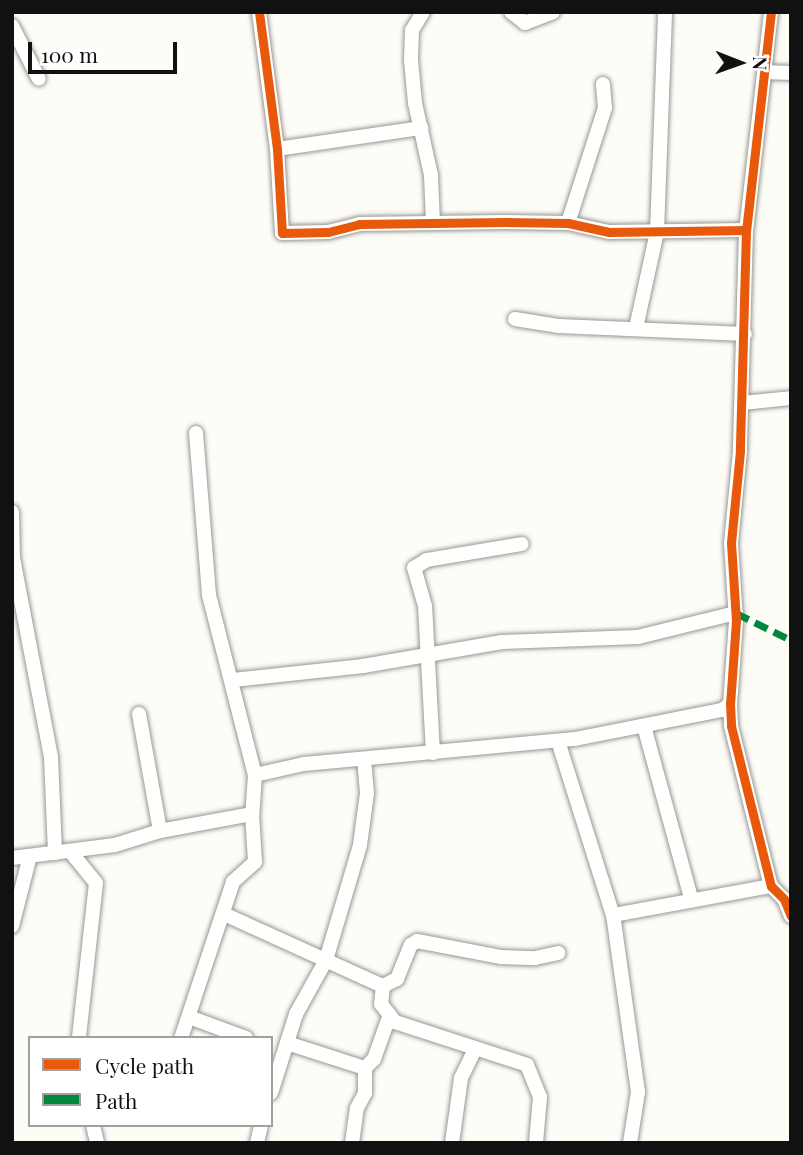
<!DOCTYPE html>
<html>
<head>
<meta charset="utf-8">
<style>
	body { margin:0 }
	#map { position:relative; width:803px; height:1155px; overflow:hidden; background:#fdfcf7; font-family:"Playfair Display",serif }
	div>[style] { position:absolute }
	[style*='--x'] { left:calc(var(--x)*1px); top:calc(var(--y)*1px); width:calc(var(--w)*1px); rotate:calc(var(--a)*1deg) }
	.roads { filter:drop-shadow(0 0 2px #979795) drop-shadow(0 0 2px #979795) }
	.minor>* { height:14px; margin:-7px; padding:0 7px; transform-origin:7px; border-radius:7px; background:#fffffe }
	.quiet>* { height:7px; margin-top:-3.5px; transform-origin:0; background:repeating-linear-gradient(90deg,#00873e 0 14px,transparent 0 21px) }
	.cycleway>* { height:9px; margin:-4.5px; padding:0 4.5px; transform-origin:4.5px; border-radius:4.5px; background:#e8590c }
	span { translate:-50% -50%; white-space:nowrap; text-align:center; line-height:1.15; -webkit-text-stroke:7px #fff; paint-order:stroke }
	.frame { position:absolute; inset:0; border:14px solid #111; pointer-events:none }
	.legend { position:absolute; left:28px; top:1036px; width:245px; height:91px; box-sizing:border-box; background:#fff; border:2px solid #a0a0a0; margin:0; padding:9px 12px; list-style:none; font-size:21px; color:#111 }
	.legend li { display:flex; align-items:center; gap:14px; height:35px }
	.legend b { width:35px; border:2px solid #a0a0a0 }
	.north { position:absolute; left:705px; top:28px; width:70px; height:70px; -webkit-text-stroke:5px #fff; paint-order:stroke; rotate:91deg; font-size:19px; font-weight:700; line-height:28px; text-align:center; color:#111 }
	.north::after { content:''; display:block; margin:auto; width:24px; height:32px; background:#111; clip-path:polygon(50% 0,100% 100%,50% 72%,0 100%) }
	.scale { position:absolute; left:28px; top:42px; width:149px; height:32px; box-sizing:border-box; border:4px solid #111; border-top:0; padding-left:9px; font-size:21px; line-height:24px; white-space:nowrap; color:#111; -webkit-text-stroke:5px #fff; paint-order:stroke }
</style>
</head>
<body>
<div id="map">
	<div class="roads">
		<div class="minor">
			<div style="--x:259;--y:12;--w:138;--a:82.5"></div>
			<div style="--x:277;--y:149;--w:84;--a:86.6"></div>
			<div style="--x:282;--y:233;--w:46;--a:-1.2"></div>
			<div style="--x:328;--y:232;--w:32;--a:-14"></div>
			<div style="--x:359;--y:224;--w:146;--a:-0.8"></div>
			<div style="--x:505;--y:222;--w:63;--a:0.9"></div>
			<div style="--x:568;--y:223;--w:42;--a:12.4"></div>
			<div style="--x:609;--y:232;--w:137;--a:-0.8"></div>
			<div style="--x:423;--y:12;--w:21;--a:121"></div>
			<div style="--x:412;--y:30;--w:30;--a:92"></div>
			<div style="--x:411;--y:60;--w:43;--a:84.7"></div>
			<div style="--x:415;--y:103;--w:74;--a:77.5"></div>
			<div style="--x:431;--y:175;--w:47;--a:87.6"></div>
			<div style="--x:511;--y:12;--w:18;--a:38"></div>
			<div style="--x:525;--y:23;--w:30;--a:-21"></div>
			<div style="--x:771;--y:12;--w:219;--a:96.5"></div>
			<div style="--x:746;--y:230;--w:221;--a:91.6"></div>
			<div style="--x:740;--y:451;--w:92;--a:95.6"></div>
			<div style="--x:731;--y:543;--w:78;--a:86.3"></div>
			<div style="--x:736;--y:621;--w:83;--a:94.1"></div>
			<div style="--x:730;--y:704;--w:22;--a:87"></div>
			<div style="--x:731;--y:726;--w:165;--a:76"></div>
			<div style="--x:771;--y:886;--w:18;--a:45"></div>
			<div style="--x:784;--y:899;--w:18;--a:68"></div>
			<div style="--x:12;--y:26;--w:59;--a:63"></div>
			<div style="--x:765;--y:72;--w:26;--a:2"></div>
			<div style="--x:277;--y:149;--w:146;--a:-8.3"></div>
			<div style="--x:568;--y:223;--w:121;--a:-72.2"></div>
			<div style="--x:605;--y:108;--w:24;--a:-95"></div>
			<div style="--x:515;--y:319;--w:45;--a:9"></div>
			<div style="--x:559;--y:326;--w:186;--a:2.5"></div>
			<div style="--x:636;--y:328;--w:98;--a:-77.7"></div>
			<div style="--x:657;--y:232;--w:220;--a:-87.9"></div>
			<div style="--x:742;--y:403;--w:49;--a:-5.8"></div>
			<div style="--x:196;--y:433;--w:163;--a:85.4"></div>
			<div style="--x:209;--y:595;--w:186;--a:75.7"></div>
			<div style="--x:255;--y:775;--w:39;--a:94"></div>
			<div style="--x:12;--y:512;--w:46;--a:88.8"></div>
			<div style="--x:13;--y:558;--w:203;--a:79.2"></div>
			<div style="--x:51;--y:757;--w:96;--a:87.6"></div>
			<div style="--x:233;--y:680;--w:131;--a:-6.1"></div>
			<div style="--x:363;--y:666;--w:141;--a:-9.8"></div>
			<div style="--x:502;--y:642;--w:136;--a:-2.1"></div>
			<div style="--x:638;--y:637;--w:101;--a:-13.8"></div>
			<div style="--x:139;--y:714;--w:119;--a:79.8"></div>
			<div style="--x:644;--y:726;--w:181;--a:74.7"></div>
			<div style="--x:558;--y:741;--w:182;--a:72.5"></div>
			<div style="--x:433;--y:753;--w:147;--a:-93.1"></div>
			<div style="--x:425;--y:606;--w:40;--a:-106"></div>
			<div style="--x:414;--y:568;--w:15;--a:-32"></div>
			<div style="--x:427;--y:560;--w:96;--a:-9.6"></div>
			<div style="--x:255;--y:775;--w:50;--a:-12.7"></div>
			<div style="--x:304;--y:764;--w:272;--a:-5.3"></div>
			<div style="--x:575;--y:739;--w:150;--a:-11.2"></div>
			<div style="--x:722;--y:710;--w:10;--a:-37"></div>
			<div style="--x:70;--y:851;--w:41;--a:50.9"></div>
			<div style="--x:96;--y:883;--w:156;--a:96.3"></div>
			<div style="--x:12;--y:858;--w:104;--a:-7.2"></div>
			<div style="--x:115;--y:845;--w:47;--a:-17.3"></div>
			<div style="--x:160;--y:831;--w:94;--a:-10.5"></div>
			<div style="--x:252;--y:814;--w:48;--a:86.4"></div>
			<div style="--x:255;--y:862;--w:30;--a:138"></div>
			<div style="--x:233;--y:882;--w:164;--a:108.4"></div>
			<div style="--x:224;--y:914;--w:175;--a:24.4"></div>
			<div style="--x:383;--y:986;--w:18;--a:96"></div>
			<div style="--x:381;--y:1004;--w:23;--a:52"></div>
			<div style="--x:395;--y:1022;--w:139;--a:18"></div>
			<div style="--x:527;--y:1065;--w:35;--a:68"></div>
			<div style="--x:540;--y:1097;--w:46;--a:95"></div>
			<div style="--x:12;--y:926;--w:72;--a:-75.6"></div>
			<div style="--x:383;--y:986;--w:16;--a:-27"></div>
			<div style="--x:397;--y:979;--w:37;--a:-68"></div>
			<div style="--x:411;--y:945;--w:7;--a:-34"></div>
			<div style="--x:417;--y:941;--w:86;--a:10.8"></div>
			<div style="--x:501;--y:957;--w:34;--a:2"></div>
			<div style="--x:535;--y:958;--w:24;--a:-12"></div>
			<div style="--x:189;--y:1017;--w:61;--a:20.2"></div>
			<div style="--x:287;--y:1043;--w:82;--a:17.8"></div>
			<div style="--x:365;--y:1068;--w:13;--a:-45"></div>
			<div style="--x:374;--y:1059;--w:45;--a:-70.3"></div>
			<div style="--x:271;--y:1093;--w:83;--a:-72.4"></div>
			<div style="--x:296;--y:1014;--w:62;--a:-60.9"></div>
			<div style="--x:326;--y:960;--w:120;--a:-73.5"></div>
			<div style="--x:360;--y:845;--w:52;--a:-82.3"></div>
			<div style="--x:367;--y:793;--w:34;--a:-95"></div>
			<div style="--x:93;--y:1125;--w:18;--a:77"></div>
			<div style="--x:257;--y:1143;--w:18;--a:-77"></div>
			<div style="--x:352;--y:1143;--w:35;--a:-82"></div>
			<div style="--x:357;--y:1108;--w:17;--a:-62"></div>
			<div style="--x:365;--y:1093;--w:25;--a:-90"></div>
			<div style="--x:452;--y:1143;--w:66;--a:-82.1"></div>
			<div style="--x:461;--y:1078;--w:30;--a:-64"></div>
			<div style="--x:630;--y:1143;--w:52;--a:-81.1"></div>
			<div style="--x:638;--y:1092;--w:179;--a:-98"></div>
			<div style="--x:613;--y:915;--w:161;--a:-10.4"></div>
		</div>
	</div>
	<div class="quiet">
		<div style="--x:736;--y:613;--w:61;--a:26.1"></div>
	</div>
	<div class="cycleway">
		<div style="--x:259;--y:12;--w:138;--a:82.5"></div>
		<div style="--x:277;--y:149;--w:84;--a:86.6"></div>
		<div style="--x:282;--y:233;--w:46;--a:-1.2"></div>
		<div style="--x:328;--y:232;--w:32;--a:-14"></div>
		<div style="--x:359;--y:224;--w:146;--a:-0.8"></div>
		<div style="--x:505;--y:222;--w:63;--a:0.9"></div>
		<div style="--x:568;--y:223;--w:42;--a:12.4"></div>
		<div style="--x:609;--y:232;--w:137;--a:-0.8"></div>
		<div style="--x:771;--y:12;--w:219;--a:96.5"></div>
		<div style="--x:746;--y:230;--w:221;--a:91.6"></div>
		<div style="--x:740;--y:451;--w:92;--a:95.6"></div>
		<div style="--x:731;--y:543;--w:78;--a:86.3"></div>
		<div style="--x:736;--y:621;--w:83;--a:94.1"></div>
		<div style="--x:730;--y:704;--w:22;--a:87"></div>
		<div style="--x:731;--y:726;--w:165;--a:76"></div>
		<div style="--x:771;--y:886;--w:18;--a:45"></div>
		<div style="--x:784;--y:899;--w:18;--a:68"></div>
	</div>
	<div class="frame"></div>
	<ul class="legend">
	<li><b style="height:9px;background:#e8590c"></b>Cycle path</li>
	<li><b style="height:9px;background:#00873e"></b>Path</li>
	</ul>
	<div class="north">N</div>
	<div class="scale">100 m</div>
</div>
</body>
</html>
